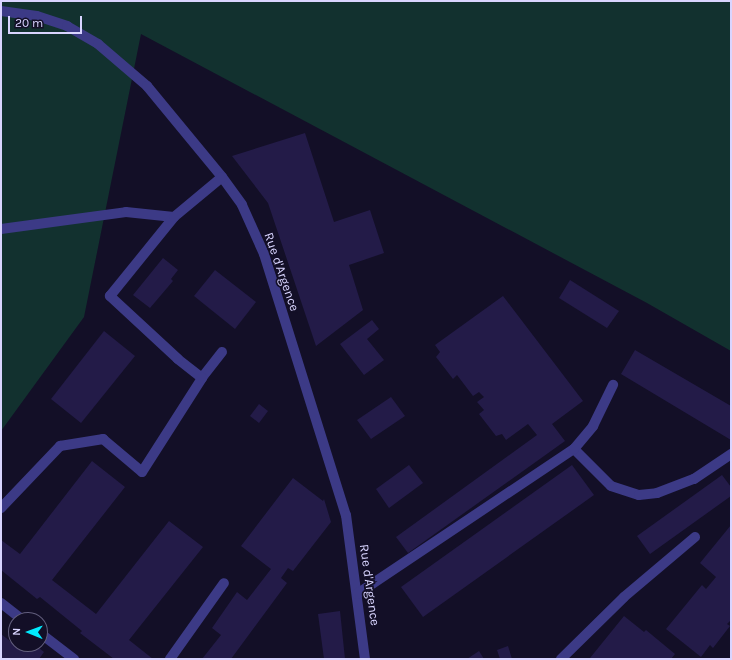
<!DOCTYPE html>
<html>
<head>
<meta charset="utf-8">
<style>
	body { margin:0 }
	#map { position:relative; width:732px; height:660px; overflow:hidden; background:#130f27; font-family:Karla,sans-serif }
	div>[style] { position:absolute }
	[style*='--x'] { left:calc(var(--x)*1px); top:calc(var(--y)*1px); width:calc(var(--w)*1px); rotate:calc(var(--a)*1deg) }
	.green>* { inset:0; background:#12312f }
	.building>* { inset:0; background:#231b48 }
	.minor>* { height:10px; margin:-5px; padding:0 5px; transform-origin:5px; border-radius:5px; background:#3c3a86 }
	span { translate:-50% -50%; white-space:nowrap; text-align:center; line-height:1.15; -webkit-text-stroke:3.5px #130f27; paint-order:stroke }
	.street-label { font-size:13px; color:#d9d5ff }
	.frame { position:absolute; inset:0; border:2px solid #d9d5ff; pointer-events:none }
	.north { position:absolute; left:8px; top:612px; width:40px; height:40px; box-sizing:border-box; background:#130f27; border:1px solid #625e7d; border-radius:50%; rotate:271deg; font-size:11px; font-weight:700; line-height:16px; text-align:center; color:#d9d5ff }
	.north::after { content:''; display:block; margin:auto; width:14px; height:18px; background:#01ebff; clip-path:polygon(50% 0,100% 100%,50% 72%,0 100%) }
	.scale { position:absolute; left:8px; top:16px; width:74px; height:18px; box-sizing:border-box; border:2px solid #d9d5ff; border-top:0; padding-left:5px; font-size:12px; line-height:14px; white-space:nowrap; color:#d9d5ff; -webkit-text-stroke:3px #130f27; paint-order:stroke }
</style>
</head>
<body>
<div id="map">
	<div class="green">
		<div style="clip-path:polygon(1px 1px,731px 1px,731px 351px,647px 303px,141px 34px,84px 317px,1px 431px)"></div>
	</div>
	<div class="building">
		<div style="clip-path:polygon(305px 133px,334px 222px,370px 210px,384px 253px,349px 265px,363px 310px,316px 346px,268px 203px,232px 156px)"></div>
		<div style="clip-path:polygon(163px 258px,178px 270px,171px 279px,173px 281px,150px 308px,133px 295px)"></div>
		<div style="clip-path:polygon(215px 270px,256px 302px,235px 329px,194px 296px)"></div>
		<div style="clip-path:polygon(570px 280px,619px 311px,607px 328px,559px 298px)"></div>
		<div style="clip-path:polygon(503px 296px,583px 401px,552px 424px,565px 441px,408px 553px,396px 537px,537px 435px,528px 424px,506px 440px,502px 434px,496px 436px,479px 414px,484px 410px,477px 402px,484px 397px,479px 392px,473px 396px,457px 375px,453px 379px,436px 357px,440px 352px,435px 345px)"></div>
		<div style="clip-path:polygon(372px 320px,379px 329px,367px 339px,384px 360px,364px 375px,340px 344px)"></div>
		<div style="clip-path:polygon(104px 331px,135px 356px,81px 423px,51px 399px)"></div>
		<div style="clip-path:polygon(635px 350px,731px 406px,731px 440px,621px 374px)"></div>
		<div style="clip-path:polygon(391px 397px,405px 416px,371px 439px,357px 420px)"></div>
		<div style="clip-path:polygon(259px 404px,268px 411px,259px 423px,250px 416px)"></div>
		<div style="clip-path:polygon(92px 461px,125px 487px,52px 580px,96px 614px,169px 521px,203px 547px,129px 640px,153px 659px,114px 659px,80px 633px,82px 631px,40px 597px,37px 599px,1px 570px,1px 540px,20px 554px)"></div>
		<div style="clip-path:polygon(409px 465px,423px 483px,389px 508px,376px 489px)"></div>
		<div style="clip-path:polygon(572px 465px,594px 495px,423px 617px,401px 587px)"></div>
		<div style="clip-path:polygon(722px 475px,731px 487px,731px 496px,650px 554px,637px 536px)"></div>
		<div style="clip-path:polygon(293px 478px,323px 501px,324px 499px,331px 522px,293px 571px,288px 568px,281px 578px,287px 583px,231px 659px,202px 659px,221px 635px,212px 628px,237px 592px,247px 600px,271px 569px,241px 546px)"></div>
		<div style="clip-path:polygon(731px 525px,731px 620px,727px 624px,730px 626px,713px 648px,710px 645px,701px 657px,666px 629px,702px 585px,706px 589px,716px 577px,700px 563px)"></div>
		<div style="clip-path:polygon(340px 611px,345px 659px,324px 659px,318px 614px)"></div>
		<div style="clip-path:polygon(624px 616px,644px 632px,646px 630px,675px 654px,671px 659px,590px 658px)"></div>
		<div style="clip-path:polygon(1px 634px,19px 648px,22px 644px,34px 644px,44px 652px,39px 659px,1px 659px)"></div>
		<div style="clip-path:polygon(508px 646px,512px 659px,500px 659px,497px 650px)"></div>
		<div style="clip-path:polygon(479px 651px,484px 659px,467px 659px)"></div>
	</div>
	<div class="minor">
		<div style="--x:1;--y:11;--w:36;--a:8"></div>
		<div style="--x:37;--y:16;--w:32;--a:18"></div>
		<div style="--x:67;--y:26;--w:36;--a:30"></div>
		<div style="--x:98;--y:44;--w:65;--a:40.6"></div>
		<div style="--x:147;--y:86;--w:118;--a:50.5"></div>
		<div style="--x:222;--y:177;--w:34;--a:54"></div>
		<div style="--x:242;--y:205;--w:54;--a:65.8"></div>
		<div style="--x:264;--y:254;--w:274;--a:72.6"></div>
		<div style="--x:346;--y:515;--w:145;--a:82.5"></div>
		<div style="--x:1;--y:229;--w:126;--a:-7.7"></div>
		<div style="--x:126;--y:212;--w:48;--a:5.9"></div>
		<div style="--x:222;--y:352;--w:33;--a:128"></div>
		<div style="--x:202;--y:378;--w:31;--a:-142"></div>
		<div style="--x:178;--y:359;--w:93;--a:-137.2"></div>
		<div style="--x:110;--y:296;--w:102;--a:-51"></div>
		<div style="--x:174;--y:217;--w:62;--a:-39.8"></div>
		<div style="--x:574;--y:449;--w:52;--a:45"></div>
		<div style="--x:611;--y:486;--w:29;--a:18"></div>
		<div style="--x:639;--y:495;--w:18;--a:-6"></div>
		<div style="--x:657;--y:493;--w:40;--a:-21"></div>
		<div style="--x:694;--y:479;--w:45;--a:-34"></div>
		<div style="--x:1;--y:508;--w:86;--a:-46.4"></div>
		<div style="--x:60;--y:446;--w:44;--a:-9.2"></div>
		<div style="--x:103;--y:439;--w:51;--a:40.2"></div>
		<div style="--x:142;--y:472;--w:112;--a:-57.4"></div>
		<div style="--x:357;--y:594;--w:261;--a:-33.8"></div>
		<div style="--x:574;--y:449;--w:30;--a:-50"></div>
		<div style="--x:593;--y:426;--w:46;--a:-64"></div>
		<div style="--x:1;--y:603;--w:28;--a:38"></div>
		<div style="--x:40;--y:633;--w:43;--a:37.4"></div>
		<div style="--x:170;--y:659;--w:93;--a:-54.6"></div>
		<div style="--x:561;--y:659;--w:88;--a:-44.5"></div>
		<div style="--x:624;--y:597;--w:93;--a:-40.2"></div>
	</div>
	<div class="street-label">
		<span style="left:281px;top:272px;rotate:71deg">Rue d'Argence</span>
		<span style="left:369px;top:585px;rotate:82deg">Rue d'Argence</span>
	</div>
	<div class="frame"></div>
	<div class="north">N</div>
	<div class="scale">20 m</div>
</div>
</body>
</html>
